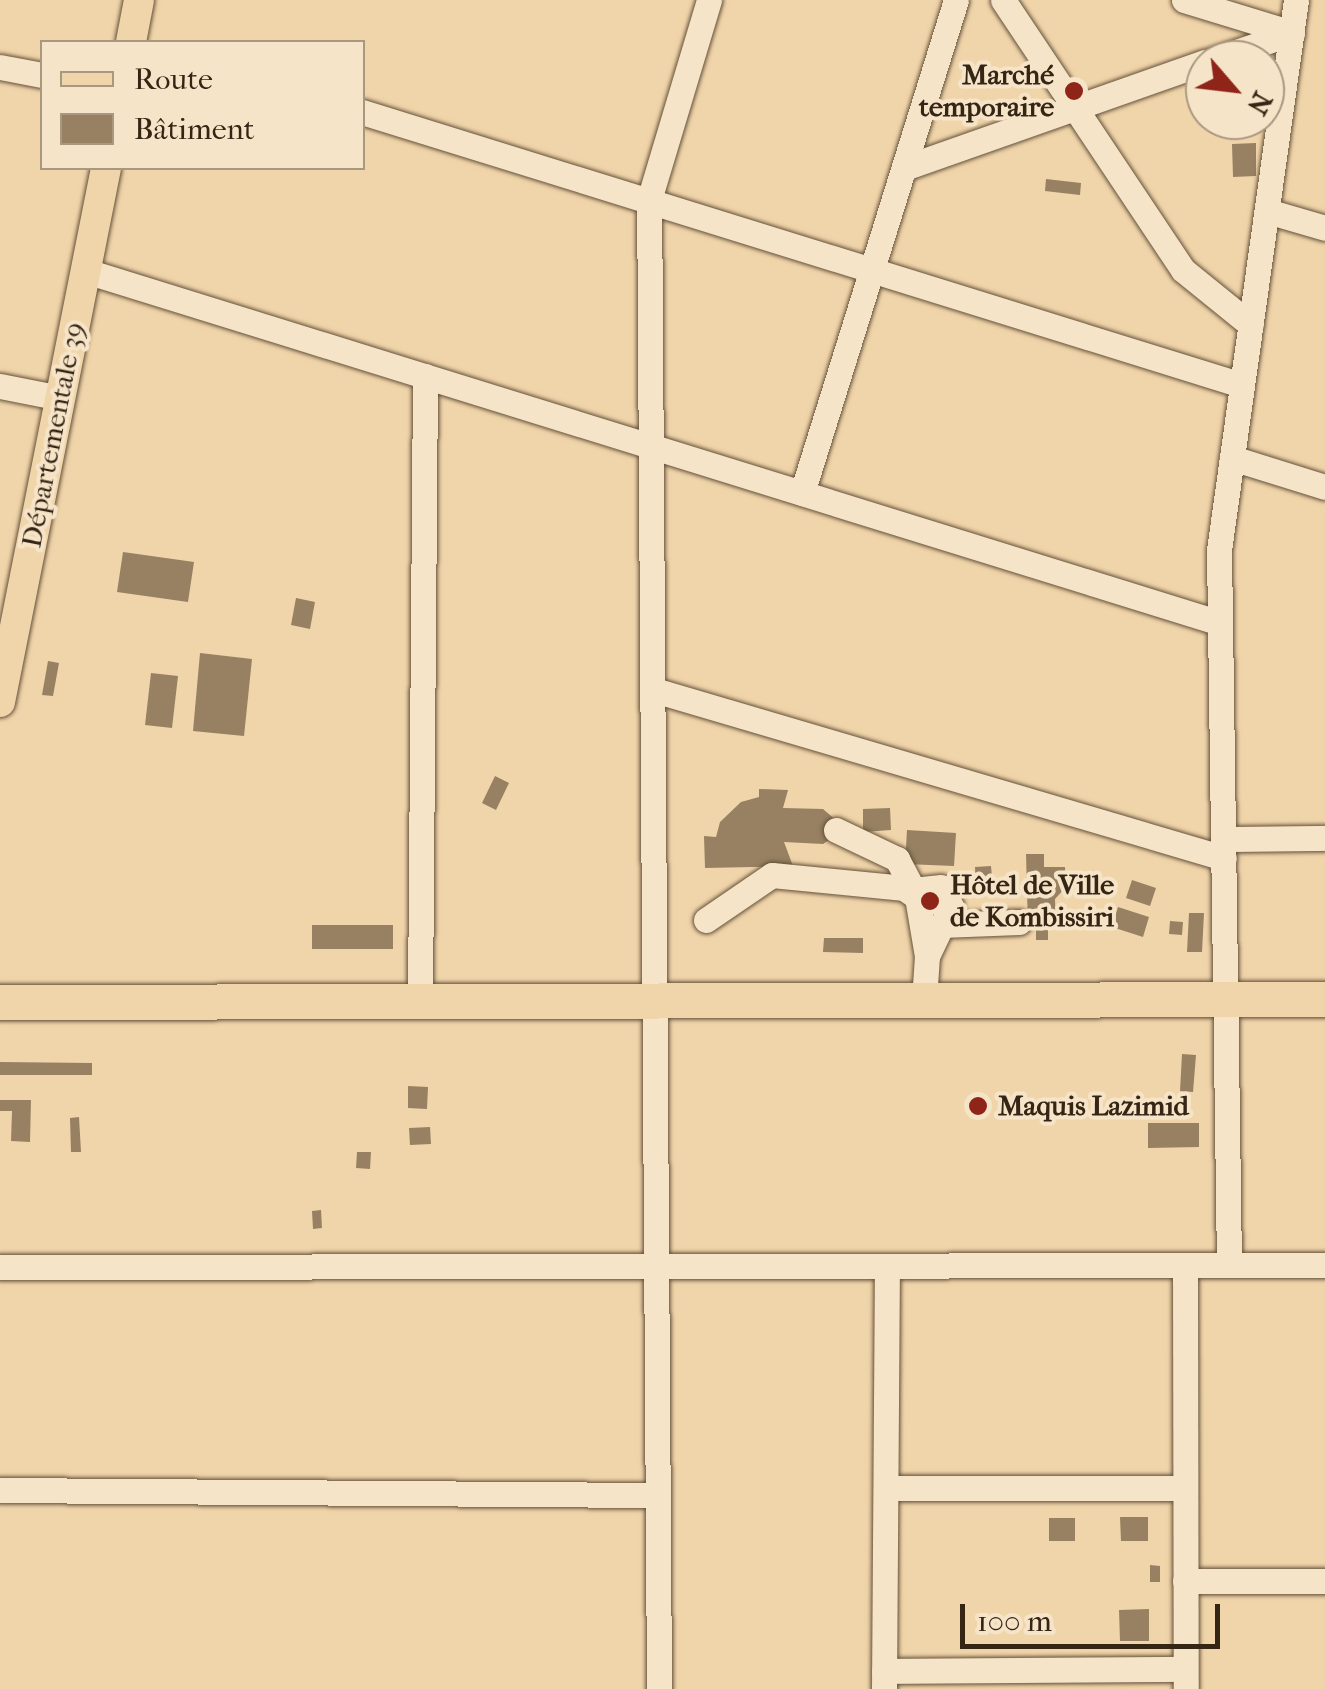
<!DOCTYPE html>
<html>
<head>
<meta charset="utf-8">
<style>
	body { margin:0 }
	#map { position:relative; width:1325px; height:1689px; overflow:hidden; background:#f1d5aa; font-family:"IM FELL French Canon",serif }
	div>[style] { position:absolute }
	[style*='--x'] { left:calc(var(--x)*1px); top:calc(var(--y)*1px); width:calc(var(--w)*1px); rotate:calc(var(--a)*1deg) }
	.building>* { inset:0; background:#978162 }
	.roads { filter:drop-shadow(0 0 2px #64513a) drop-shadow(0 0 2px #64513a) }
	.minor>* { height:25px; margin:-12.5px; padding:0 12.5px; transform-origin:12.5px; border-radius:12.5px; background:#f6e4c8 }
	.major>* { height:30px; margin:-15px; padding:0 15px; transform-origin:15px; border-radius:15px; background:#f1d5aa }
	.highway>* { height:35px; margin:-17.5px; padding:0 17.5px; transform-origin:17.5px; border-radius:17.5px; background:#f1d5aa }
	.dots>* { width:28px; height:28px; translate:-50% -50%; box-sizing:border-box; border:5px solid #f6e4c8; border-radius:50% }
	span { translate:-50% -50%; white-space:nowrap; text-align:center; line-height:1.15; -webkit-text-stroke:8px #f6e4c8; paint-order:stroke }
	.poi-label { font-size:28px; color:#352515; font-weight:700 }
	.right { translate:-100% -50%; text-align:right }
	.left { translate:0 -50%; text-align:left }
	.street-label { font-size:28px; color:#352515 }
	.legend { position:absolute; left:40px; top:40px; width:325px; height:130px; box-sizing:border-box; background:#f6e4c8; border:2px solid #a99880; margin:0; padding:12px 18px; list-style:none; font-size:30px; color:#352515 }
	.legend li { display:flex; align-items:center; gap:20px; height:50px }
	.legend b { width:50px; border:2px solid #a99880 }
	.north { position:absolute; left:1185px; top:40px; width:100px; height:100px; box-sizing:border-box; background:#f6e4c8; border:2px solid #a99880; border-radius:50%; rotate:118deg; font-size:28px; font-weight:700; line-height:40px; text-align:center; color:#352515 }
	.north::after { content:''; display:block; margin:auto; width:35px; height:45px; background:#8f2418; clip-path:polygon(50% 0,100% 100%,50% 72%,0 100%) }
	.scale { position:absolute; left:960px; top:1604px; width:260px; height:45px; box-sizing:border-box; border:5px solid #352515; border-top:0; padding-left:12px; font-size:30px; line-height:35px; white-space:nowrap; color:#352515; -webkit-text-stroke:8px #f6e4c8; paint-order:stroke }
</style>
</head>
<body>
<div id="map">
	<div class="building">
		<div style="clip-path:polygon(1256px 143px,1256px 176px,1233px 177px,1232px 144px)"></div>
		<div style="clip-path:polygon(1046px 179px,1081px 183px,1080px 195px,1045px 191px)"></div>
		<div style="clip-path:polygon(123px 552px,194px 562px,188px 602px,117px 592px)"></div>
		<div style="clip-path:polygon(296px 598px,315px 602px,310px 629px,291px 625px)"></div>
		<div style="clip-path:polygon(200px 653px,252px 659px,244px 736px,193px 731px)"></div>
		<div style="clip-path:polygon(48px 661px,59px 663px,53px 696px,42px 695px)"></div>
		<div style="clip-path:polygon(151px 673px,178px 676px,172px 728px,145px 725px)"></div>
		<div style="clip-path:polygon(495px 776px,509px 783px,496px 810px,482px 803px)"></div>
		<div style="clip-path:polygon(759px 789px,788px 790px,783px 808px,823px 809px,837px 821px,837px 835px,823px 844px,784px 842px,793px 866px,705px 868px,704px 836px,716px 837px,720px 822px,741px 802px,759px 797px)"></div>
		<div style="clip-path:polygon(890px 808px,891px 830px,863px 832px,863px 809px)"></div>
		<div style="clip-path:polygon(907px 830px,956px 833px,954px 866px,905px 864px)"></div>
		<div style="clip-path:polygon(1026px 854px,1044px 854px,1044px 867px,1065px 867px,1066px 887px,1055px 899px,1056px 927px,1048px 927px,1048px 940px,1036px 940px,1036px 928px,1028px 928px)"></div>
		<div style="clip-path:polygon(991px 866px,993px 889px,976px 890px,975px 867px)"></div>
		<div style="clip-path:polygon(1132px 880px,1156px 888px,1150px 906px,1126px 898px)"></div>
		<div style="clip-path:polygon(1118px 907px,1149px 917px,1143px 937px,1112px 927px)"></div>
		<div style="clip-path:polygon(1189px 913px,1204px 913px,1202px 952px,1187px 952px)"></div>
		<div style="clip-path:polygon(1170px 921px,1183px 922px,1182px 935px,1169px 934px)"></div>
		<div style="clip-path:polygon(312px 925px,393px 925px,393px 949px,312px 949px)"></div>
		<div style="clip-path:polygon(824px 938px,863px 938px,863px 953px,823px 952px)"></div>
		<div style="clip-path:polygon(1182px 1054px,1196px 1055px,1193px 1092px,1180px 1091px)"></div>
		<div style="clip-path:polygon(0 1062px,92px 1063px,92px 1075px,0 1075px)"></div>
		<div style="clip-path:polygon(408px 1086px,428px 1087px,427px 1109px,408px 1108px)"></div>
		<div style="clip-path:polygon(0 1100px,31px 1100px,30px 1142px,11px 1141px,12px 1111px,0 1111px)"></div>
		<div style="clip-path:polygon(79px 1117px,81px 1152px,71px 1152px,70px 1118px)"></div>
		<div style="clip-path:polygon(1148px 1123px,1199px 1123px,1199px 1147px,1148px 1148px)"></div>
		<div style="clip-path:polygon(430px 1127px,431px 1144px,410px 1145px,409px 1128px)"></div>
		<div style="clip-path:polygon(357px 1152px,371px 1152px,370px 1169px,356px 1168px)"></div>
		<div style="clip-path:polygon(321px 1210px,322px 1228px,313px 1229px,312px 1211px)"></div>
		<div style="clip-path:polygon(1120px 1517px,1148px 1517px,1148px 1541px,1121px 1541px)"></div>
		<div style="clip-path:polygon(1049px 1518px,1075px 1518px,1075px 1541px,1049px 1541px)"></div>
		<div style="clip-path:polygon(1150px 1565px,1160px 1566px,1160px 1582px,1150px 1582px)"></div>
		<div style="clip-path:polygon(1149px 1609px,1149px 1641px,1120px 1641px,1119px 1610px)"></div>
	</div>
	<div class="roads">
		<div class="minor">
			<div style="--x:1003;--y:0;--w:324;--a:56.3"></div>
			<div style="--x:1183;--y:270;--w:87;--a:39"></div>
			<div style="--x:1184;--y:0;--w:113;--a:17"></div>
			<div style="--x:1212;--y:60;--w:84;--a:-18.6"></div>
			<div style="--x:0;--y:67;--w:43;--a:10.8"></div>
			<div style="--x:362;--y:112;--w:921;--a:17.24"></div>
			<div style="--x:904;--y:168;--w:319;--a:-19.4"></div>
			<div style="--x:1267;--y:211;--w:60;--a:16.3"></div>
			<div style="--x:86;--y:271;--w:1187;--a:17.24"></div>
			<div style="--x:0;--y:386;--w:62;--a:11.1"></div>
			<div style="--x:1232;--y:458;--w:97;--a:17.3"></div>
			<div style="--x:802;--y:493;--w:516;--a:-72.65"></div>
			<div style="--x:654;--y:690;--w:594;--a:16.42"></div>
			<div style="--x:836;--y:830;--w:68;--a:25.4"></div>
			<div style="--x:897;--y:859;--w:43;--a:62.2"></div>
			<div style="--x:1223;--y:839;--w:102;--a:-0.6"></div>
			<div style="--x:706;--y:920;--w:80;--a:-34.3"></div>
			<div style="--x:772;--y:875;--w:133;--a:5.6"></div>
			<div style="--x:904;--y:888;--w:16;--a:35"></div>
			<div style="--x:941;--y:925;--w:78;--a:-2.2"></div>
			<div style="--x:924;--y:1000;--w:44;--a:-86.1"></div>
			<div style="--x:927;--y:956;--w:55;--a:-64.4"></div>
			<div style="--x:951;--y:906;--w:21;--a:-118"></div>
			<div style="--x:941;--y:887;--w:19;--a:174"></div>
			<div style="--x:922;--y:889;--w:9;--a:122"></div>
			<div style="--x:917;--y:897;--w:60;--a:80.4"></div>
			<div style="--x:420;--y:1001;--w:625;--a:-89.54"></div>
			<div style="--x:1229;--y:1265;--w:715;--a:-90.8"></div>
			<div style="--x:1219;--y:550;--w:555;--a:-82.03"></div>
			<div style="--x:1185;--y:1266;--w:423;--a:89.9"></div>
			<div style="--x:0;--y:1267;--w:1325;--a:-0.09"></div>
			<div style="--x:886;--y:1488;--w:299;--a:0"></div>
			<div style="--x:0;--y:1490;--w:658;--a:0.44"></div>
			<div style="--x:1185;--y:1581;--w:140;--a:0"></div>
			<div style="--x:884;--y:1671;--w:301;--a:-0.4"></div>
			<div style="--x:659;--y:1689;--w:1489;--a:-90.38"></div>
			<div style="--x:649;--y:200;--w:209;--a:-73.3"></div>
			<div style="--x:884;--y:1689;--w:423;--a:-89.6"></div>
		</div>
		<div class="major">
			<div style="--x:131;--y:42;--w:43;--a:-79.2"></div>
			<div style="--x:0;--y:702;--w:544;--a:-78.77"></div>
		</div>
		<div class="highway">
			<div style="--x:0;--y:1002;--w:1325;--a:-0.13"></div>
		</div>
	</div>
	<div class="dots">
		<div style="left:1074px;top:91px;background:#8f2418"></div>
		<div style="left:930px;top:901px;background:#8f2418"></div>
		<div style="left:978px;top:1106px;background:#8f2418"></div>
	</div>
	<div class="poi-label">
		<span class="right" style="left:1054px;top:91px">Marché<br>temporaire</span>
		<span class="left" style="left:950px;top:901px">Hôtel de Ville<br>de Kombissiri</span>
		<span class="left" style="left:998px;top:1106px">Maquis Lazimid</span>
	</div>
	<div class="street-label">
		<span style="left:53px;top:435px;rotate:-79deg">Départementale 39</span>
	</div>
	<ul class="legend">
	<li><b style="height:12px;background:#f1d5aa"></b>Route</li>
	<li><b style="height:28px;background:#978162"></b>Bâtiment</li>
	</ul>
	<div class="north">N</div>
	<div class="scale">100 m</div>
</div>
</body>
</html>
